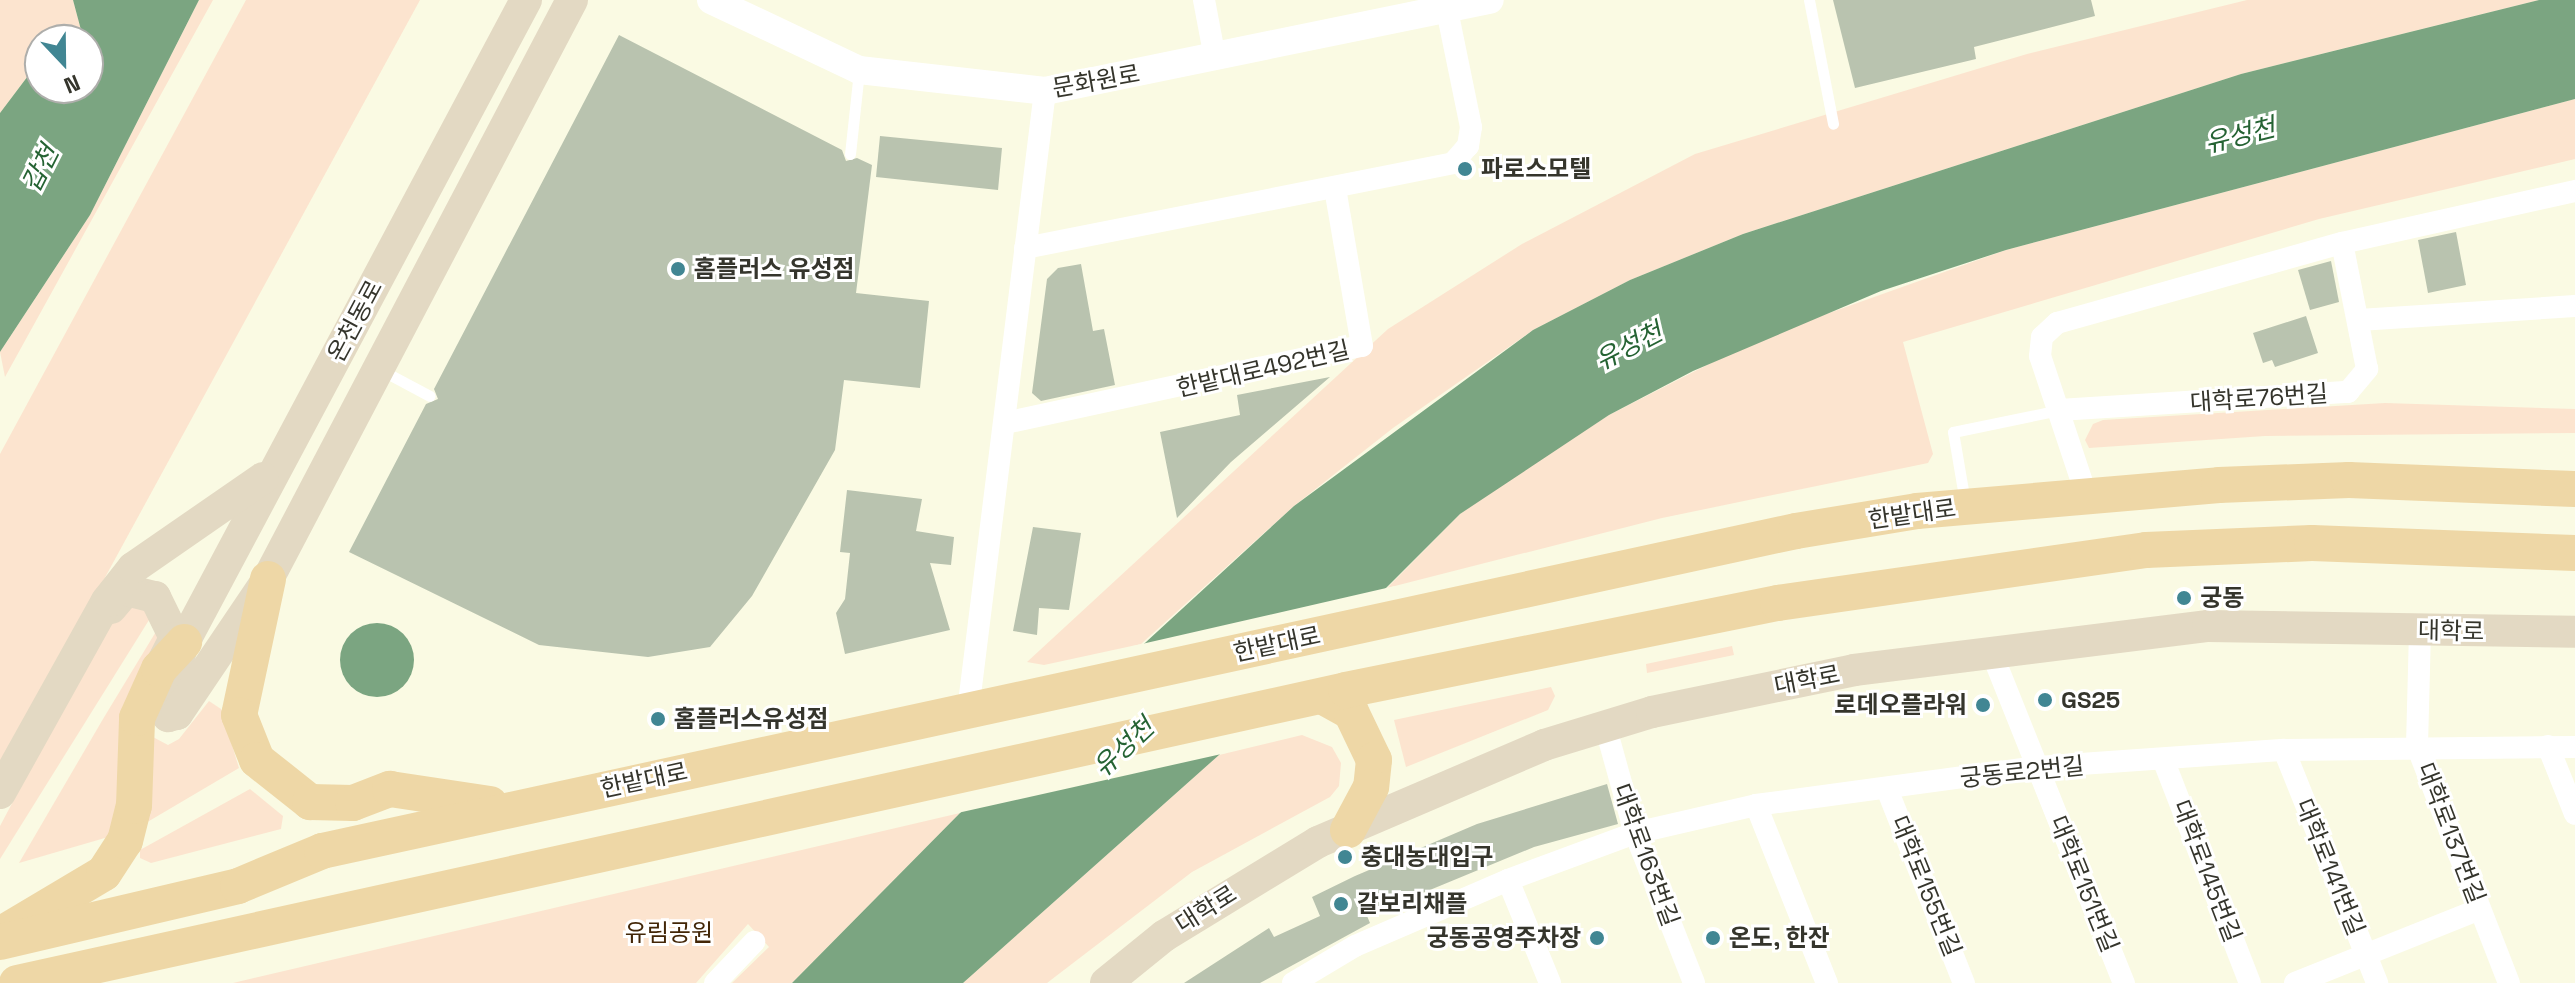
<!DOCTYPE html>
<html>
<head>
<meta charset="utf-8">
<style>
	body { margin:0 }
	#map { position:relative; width:2575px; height:983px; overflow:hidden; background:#fafae3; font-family:"Space Grotesk","Noto Sans KR",sans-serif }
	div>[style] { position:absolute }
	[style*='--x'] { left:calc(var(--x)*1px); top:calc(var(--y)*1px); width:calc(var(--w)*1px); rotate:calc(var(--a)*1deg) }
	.green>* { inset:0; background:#fce4cf }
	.water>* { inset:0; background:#7ba581 }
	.round { border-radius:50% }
	.pier>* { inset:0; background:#fafae3 }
	.building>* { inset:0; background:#b9c3af }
	.service>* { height:11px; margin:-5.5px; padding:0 5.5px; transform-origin:5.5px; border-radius:5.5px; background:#fff }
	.minor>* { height:22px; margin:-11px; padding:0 11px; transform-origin:11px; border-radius:11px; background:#fff }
	.tertiary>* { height:28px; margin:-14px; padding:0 14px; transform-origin:14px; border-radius:14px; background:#fff }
	.secondary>* { height:32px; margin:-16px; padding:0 16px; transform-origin:16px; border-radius:16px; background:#e3d9c3 }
	.primary>* { height:36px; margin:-18px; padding:0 18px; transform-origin:18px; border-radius:18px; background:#eed7a6 }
	.dots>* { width:22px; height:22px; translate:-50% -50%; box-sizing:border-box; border:4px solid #fff; border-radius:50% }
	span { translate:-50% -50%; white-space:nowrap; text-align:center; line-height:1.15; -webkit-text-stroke:6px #fff; paint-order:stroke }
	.street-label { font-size:24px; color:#35352c }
	.poi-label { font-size:24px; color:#35352c; font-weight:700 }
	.left { translate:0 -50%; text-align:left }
	.right { translate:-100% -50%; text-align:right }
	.park-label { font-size:24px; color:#422607 }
	.water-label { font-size:26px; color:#256333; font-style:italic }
	.north { position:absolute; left:24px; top:24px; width:80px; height:80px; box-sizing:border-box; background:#fff; border:2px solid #aeaeab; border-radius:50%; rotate:158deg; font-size:22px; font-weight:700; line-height:32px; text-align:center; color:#35352c }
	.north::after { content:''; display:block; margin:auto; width:28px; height:36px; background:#418693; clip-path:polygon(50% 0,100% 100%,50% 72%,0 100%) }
</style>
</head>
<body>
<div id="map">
	<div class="green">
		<div style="clip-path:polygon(0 0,73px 0,81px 30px,72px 40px,40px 40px,40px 60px,0 113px)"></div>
		<div style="clip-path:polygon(199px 0,213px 0,5px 377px,0 352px,90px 215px)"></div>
		<div style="clip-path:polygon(246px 0,420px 0,0 770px,0 454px)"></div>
		<div style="clip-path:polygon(2247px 0,2539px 0,2241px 74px,1743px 234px,1630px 280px,1533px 330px,1393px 428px,1294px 506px,1141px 644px,1044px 665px,1027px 662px,1388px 329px,1522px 244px,1695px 154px,2027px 54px)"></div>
		<div style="clip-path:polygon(2575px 99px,2575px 159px,2319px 219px,1903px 342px,1933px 454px,1928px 463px,1662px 518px,1387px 588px,1460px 514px,1517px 473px,1609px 415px,1762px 337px,2006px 250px)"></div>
		<div style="clip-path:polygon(2385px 403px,2575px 409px,2575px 433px,2265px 436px,2089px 448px,2085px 440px,2093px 424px,2103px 420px)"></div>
		<div style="clip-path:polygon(118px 604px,154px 612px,0 859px,0 826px)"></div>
		<div style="clip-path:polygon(160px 625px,122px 833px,19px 863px,103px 719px)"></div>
		<div style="clip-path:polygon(1732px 646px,1734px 655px,1647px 673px,1646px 664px)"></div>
		<div style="clip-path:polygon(1551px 687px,1555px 696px,1548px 710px,1406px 767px,1394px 720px)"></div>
		<div style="clip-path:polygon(209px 701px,221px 709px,239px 768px,144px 824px,151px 736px,168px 745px,179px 739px)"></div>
		<div style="clip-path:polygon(1302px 735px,1332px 747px,1341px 763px,1339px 786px,1330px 797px,1192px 872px,1047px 983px,963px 983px,1219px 755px)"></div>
		<div style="clip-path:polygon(250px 789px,283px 816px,281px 829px,151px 863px,140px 858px,140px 850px)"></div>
		<div style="clip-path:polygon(960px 813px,792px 983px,732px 983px,769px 947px,748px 924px,696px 983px,233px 983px)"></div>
	</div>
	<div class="water">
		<div style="clip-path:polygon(73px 0,199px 0,90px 215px,0 352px,0 113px,40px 60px,40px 88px,88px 88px,88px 40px,72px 40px,81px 30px)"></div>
		<div style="clip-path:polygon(2539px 0,2575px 0,2575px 99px,2006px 250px,1881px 291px,1693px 371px,1609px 415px,1460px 514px,1219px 755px,963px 983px,792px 983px,960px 813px,1294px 506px,1533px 330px,1630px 280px,1743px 234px,2241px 74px)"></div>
		<div class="round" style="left:340px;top:623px;width:74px;height:74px"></div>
	</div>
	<div class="pier">
		<div style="clip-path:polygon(1395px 586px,1226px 753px,953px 814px,1133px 646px)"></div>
	</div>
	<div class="building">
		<div style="clip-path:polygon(1833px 0,2091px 0,2095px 16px,1974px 47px,1976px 59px,1855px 88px)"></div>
		<div style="clip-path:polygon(619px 35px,842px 150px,846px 161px,857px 158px,872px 165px,856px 293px,929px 301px,920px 388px,844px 380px,835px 450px,752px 596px,710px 647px,648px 657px,539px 645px,349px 552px,426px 404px,438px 399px,434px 389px)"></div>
		<div style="clip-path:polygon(880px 136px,1002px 148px,998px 190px,876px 177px)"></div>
		<div style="clip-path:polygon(2456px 232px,2466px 285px,2428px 293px,2418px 240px)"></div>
		<div style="clip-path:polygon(2331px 261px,2339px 302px,2310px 310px,2298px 270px)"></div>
		<div style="clip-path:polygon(1081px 264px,1093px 331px,1104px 329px,1115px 385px,1041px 401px,1032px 393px,1047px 279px,1058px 268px)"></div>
		<div style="clip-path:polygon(2306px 316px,2318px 353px,2275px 367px,2272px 360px,2263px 363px,2253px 333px)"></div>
		<div style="clip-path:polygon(1330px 377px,1231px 462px,1177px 518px,1160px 432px,1240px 415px,1237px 395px)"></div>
		<div style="clip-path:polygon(847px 490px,922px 499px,916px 531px,954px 537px,951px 565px,930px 563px,950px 630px,845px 654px,836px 613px,845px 599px,850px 553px,840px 552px)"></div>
		<div style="clip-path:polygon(1033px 527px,1081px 533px,1069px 610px,1039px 608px,1037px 635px,1013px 631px)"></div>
		<div style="clip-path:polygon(1607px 784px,1618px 824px,1534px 847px,1367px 916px,1370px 923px,1260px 983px,1184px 983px,1269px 928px,1274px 937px,1320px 916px,1312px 897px,1355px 876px,1477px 824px)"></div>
	</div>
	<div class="service">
		<div style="--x:1809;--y:0;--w:126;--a:79"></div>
		<div style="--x:850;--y:154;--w:83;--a:-83.8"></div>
		<div style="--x:381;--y:370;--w:55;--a:28"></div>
		<div style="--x:1965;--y:502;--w:71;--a:-99.7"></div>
		<div style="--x:1953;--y:432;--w:108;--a:-11.7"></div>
	</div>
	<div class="minor">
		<div style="--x:1204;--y:0;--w:59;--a:79.3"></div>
		<div style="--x:1025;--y:248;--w:436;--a:-11.2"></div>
		<div style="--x:1453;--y:163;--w:23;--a:-49"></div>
		<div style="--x:1468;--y:146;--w:19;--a:-81"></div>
		<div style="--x:1471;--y:127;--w:119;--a:-101.6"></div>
		<div style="--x:2359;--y:320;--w:216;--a:-3.7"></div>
		<div style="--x:2059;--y:410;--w:290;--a:-3.6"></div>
		<div style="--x:2348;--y:392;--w:30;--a:-50"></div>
		<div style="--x:2367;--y:369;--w:128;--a:-101.2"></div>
		<div style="--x:1005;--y:423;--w:365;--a:-12.2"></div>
		<div style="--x:1362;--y:346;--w:160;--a:-99.7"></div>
		<div style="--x:2086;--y:494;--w:145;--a:-108.4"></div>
		<div style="--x:2040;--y:356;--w:19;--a:-84"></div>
		<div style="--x:2042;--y:337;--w:21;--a:-43"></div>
		<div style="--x:2057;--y:323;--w:296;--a:-15.7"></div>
		<div style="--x:2342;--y:243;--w:239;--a:-12.6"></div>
		<div style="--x:2420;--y:631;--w:115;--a:91.5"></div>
		<div style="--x:2417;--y:746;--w:254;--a:68.8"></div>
		<div style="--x:1991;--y:651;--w:358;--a:68.2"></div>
		<div style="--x:968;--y:711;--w:625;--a:-82.92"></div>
		<div style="--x:1605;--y:725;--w:112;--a:74.5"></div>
		<div style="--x:1635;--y:833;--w:161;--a:68.5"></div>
		<div style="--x:2548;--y:746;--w:73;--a:68.3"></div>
		<div style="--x:2284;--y:750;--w:251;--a:68.2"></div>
		<div style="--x:2163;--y:759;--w:240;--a:68.8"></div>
		<div style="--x:1887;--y:789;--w:209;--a:68.4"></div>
		<div style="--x:1756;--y:805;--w:192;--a:68.3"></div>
		<div style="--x:1508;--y:880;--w:111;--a:67.8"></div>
		<div style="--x:715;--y:983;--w:57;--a:-46.4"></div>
		<div style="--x:1293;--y:983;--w:72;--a:-30.8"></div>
		<div style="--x:1355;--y:946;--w:167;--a:-23.3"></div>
		<div style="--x:1508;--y:880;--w:135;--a:-20.3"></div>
		<div style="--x:1635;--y:833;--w:124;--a:-13"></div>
		<div style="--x:1756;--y:805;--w:285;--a:-7.7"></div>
		<div style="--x:2038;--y:767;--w:247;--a:-4"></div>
		<div style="--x:2284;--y:750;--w:291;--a:-0.6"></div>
		<div style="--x:2295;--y:983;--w:199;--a:-21.8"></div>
	</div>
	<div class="tertiary">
		<div style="--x:711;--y:0;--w:164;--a:25.3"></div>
		<div style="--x:859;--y:70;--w:187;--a:6.4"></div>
		<div style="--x:1045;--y:91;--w:454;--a:-11.6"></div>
	</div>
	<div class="secondary">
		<div style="--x:526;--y:0;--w:727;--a:118.04"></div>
		<div style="--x:184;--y:642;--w:68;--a:109"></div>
		<div style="--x:162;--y:706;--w:12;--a:59"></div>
		<div style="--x:168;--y:716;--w:9;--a:-13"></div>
		<div style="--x:177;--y:714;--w:163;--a:-56"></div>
		<div style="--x:268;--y:579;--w:654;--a:-62.3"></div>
		<div style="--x:111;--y:608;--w:23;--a:-50"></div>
		<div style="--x:126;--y:590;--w:30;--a:14"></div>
		<div style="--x:155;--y:597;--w:46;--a:64"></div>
		<div style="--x:175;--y:638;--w:25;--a:117"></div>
		<div style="--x:0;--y:793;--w:220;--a:-60.9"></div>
		<div style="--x:107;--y:601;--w:42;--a:-51.8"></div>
		<div style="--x:133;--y:568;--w:158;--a:-34.7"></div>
		<div style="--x:1106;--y:983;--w:75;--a:-39"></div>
		<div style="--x:1164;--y:936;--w:180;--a:-31.4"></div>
		<div style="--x:1318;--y:842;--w:246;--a:-23.2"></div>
		<div style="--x:1544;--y:745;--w:113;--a:-17"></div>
		<div style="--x:1652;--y:712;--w:206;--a:-11.7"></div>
		<div style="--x:1854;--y:670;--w:357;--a:-7.1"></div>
		<div style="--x:2208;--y:626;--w:367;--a:0.9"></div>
	</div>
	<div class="primary">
		<div style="--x:268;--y:579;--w:139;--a:102"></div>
		<div style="--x:239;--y:715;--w:48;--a:68.2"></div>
		<div style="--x:257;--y:760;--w:68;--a:38.4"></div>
		<div style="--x:310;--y:802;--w:43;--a:1.3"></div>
		<div style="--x:353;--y:803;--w:40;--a:-21"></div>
		<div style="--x:390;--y:789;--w:101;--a:8.5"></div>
		<div style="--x:1322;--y:696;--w:33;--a:29"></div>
		<div style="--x:1351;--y:712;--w:53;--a:64.4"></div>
		<div style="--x:1374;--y:760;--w:27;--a:96"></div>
		<div style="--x:1371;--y:787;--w:49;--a:118.1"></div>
		<div style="--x:10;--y:929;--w:109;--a:-30.8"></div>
		<div style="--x:104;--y:873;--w:38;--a:-57"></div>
		<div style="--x:125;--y:841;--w:36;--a:-76"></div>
		<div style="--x:134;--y:806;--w:88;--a:-88"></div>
		<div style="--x:137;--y:718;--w:54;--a:-65.8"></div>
		<div style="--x:159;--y:669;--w:37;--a:-47"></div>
		<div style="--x:0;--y:942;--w:244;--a:-13.2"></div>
		<div style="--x:238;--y:886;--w:91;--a:-22.6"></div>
		<div style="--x:322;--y:851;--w:1508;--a:-12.25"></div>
		<div style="--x:1796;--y:531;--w:123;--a:-9.4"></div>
		<div style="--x:1917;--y:511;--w:303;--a:-4.9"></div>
		<div style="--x:2219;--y:485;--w:130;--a:-2.2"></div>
		<div style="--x:2349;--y:480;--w:226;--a:2.3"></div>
		<div style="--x:17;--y:983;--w:1361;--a:-12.43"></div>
		<div style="--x:1346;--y:690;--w:441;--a:-11.4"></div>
		<div style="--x:1778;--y:603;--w:372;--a:-8.2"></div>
		<div style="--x:2146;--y:550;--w:166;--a:-2.4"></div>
		<div style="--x:2312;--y:543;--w:263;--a:2.2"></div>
	</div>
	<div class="dots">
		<div style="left:1465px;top:169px;background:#418693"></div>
		<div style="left:678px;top:269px;background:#418693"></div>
		<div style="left:2184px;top:598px;background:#418693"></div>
		<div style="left:2045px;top:700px;background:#418693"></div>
		<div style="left:1983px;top:705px;background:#418693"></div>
		<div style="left:658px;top:719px;background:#418693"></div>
		<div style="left:1345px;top:857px;background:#418693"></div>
		<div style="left:1341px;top:904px;background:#418693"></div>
		<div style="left:1597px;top:938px;background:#418693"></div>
		<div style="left:1713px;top:938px;background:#418693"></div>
	</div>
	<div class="street-label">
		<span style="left:1096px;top:81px;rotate:-10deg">문화원로</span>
		<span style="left:355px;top:321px;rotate:-62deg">온천동로</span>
		<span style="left:1263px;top:369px;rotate:-13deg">한밭대로492번길</span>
		<span style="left:2259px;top:398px;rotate:-4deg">대학로76번길</span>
		<span style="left:1912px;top:514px;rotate:-8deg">한밭대로</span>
		<span style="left:2451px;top:631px;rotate:1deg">대학로</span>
		<span style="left:1277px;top:644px;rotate:-12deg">한밭대로</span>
		<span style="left:1807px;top:680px;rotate:-11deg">대학로</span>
		<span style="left:2022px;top:772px;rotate:-6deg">궁동로2번길</span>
		<span style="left:644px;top:780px;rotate:-12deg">한밭대로</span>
		<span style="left:2451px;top:833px;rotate:69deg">대학로137번길</span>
		<span style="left:1646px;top:855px;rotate:70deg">대학로163번길</span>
		<span style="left:2330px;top:867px;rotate:68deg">대학로141번길</span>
		<span style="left:2207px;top:871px;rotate:69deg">대학로145번길</span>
		<span style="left:2084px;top:884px;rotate:68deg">대학로151번길</span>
		<span style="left:1926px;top:886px;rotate:68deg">대학로155번길</span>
		<span style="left:1206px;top:909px;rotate:-32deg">대학로</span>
	</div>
	<div class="poi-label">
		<span class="left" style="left:1481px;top:169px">파로스모텔</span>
		<span class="left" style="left:694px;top:269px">홈플러스 유성점</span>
		<span class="left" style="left:2200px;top:598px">궁동</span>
		<span class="left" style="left:2061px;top:700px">GS25</span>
		<span class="right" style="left:1967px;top:705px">로데오플라워</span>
		<span class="left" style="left:674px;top:719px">홈플러스유성점</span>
		<span class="left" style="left:1361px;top:857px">충대농대입구</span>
		<span class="left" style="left:1357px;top:904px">갈보리채플</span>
		<span class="right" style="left:1581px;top:938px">궁동공영주차장</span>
		<span class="left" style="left:1729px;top:938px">온도, 한잔</span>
	</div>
	<div class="park-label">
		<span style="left:669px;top:933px">유림공원</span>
	</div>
	<div class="water-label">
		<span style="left:2240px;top:136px;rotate:-14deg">유성천</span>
		<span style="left:41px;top:169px;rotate:-63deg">갑천</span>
		<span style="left:1629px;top:347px;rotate:-27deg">유성천</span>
		<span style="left:1124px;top:748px;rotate:-43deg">유성천</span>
	</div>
	<div class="north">N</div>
</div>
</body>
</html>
